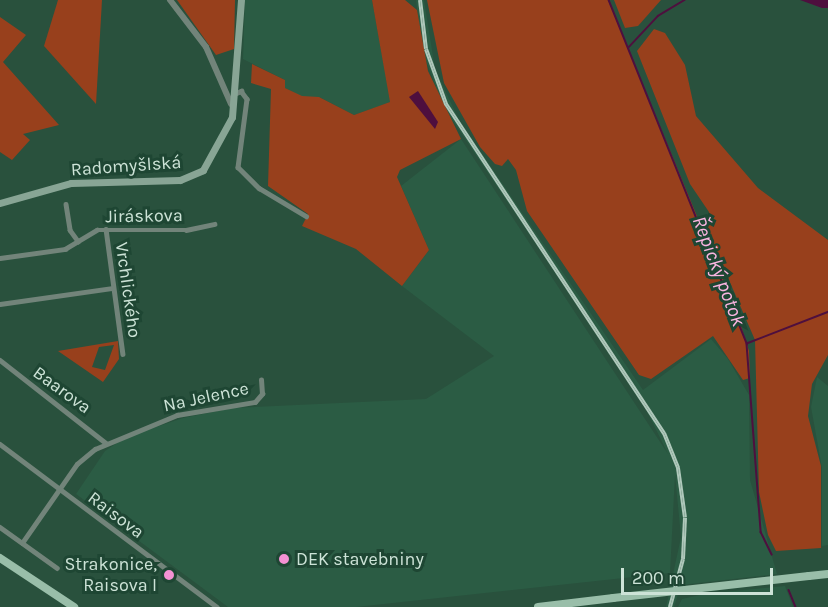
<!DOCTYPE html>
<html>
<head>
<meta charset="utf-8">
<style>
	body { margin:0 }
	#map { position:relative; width:828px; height:607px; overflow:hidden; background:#29513d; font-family:Karla,sans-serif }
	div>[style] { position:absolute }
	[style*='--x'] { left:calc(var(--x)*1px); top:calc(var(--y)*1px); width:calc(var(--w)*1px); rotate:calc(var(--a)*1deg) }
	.built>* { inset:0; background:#2b5c44 }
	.green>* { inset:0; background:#98401c }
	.water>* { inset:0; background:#4e0f3e }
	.stream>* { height:1.5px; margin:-0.75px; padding:0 0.75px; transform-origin:0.75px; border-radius:0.75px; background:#4e0f3e }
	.minor>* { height:4.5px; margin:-2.25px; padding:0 2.25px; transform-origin:2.25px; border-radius:2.25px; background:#72847a }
	.tertiary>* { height:6px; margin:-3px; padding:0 3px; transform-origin:3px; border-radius:3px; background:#72847a }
	.secondary>* { height:7px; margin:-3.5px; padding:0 3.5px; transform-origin:3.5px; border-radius:3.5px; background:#88a595 }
	.primary>* { height:8px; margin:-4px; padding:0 4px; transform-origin:4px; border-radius:4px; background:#99bea9 }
	.rail>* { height:4px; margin-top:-2px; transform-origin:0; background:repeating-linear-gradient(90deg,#1e4633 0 4.5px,#afc8bb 0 9px); box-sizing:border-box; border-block:2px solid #afc8bb }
	.primary-bridge>* { height:8px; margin:-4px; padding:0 4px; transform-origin:4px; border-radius:4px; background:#99bea9 }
	.dots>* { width:16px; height:16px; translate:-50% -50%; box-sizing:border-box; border:3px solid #1e4633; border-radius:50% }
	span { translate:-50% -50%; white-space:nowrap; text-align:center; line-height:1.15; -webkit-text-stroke:6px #1e4633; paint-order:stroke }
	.street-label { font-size:18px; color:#cde3d7 }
	.poi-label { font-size:18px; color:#cde3d7 }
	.left { translate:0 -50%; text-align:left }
	.right { translate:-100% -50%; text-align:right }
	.water-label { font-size:20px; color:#fab4e1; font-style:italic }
	.scale { position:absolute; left:621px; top:568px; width:152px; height:27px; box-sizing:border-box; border:3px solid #cde3d7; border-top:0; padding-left:8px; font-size:18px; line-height:21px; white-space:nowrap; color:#cde3d7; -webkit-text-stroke:4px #1e4633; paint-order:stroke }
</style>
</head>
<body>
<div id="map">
	<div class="built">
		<div style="clip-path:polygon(245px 0,372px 0,391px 102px,354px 115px,319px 97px,302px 97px,285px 88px,285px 80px,243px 59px)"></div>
		<div style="clip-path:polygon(416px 0,424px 0,435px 69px,459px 120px,643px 390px,711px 339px,728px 359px,749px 395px,750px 480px,777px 574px,681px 585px,674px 607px,666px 607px,681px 537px,675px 475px,670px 573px,356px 607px,228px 607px,76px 494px,105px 451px,126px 437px,183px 418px,233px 408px,426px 399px,494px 356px,402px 286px,429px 250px,401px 186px,461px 139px,668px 454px,643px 403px,443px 106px,422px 50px)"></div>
		<div style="clip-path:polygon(817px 377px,828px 386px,828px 545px,822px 546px,822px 468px,811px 407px)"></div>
		<div style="clip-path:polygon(785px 586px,793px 607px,678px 607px,682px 599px,704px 594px)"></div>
	</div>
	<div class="green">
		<div style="clip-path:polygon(58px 0,102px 0,96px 104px,44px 46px)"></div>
		<div style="clip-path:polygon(177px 0,235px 0,234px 49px,216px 55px)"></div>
		<div style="clip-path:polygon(372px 0,405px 0,417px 10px,428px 71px,461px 139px,400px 170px,397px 177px,429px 250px,402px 286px,356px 249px,302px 226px,308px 214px,268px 186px,271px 89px,251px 83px,252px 64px,285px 80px,285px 88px,302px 96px,319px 97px,354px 115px,390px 102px)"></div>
		<div style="clip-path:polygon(427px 0,608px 0,736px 311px,749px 351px,750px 378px,743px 380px,713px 336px,651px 379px,639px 375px,527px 211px,516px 170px,508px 159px,502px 166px,495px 164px,480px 147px,444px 83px)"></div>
		<div style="clip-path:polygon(614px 0,661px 0,638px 26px,625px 28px)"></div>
		<div style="clip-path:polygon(0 17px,26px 35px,3px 62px,59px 125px,23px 134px,30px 140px,12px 160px,0 152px)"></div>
		<div style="clip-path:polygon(654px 29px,665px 33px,685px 65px,696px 116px,758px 188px,828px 240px,828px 355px,812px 384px,808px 416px,821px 466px,821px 548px,776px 551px,768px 535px,759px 492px,755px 340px,706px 227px,709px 212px,690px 184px,637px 51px)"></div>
		<div style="clip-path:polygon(evenodd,118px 341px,119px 359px,103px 382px,58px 351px,118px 341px,114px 345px,105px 370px,92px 367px,99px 347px,114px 345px)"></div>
	</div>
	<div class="water">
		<div style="clip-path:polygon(800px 0,828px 0,828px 8px,822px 8px)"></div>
		<div style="clip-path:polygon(418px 91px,438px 122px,435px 129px,409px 97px)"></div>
	</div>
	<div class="stream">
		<div style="--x:609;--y:0;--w:371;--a:68.1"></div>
		<div style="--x:747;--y:344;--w:189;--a:85.7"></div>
		<div style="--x:761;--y:532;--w:25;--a:64"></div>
		<div style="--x:629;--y:47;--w:42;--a:-46.9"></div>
		<div style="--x:658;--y:16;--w:31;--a:-31"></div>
		<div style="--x:748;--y:343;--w:86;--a:-21.2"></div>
		<div style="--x:789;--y:590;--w:18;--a:68"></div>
	</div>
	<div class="minor">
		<div style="--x:234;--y:94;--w:8;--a:-23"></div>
		<div style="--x:241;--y:91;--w:10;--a:53"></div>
		<div style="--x:247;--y:99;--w:69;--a:97.5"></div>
		<div style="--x:238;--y:167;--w:30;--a:45"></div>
		<div style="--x:259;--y:188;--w:55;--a:30.8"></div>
		<div style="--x:66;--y:204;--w:26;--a:81"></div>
		<div style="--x:70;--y:230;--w:14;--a:54"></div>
		<div style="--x:106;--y:229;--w:126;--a:82.3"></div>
		<div style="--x:0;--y:258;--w:66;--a:-7.9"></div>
		<div style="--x:65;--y:249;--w:37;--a:-31"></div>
		<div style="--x:97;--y:230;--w:89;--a:0"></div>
		<div style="--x:186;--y:230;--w:29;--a:-12"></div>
		<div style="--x:0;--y:304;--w:114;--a:-8.1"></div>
		<div style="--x:0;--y:360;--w:135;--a:38.1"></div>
		<div style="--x:0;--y:444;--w:271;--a:36.9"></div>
		<div style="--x:0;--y:527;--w:70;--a:35.7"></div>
		<div style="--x:22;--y:543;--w:96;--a:-55.2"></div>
		<div style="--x:77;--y:464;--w:23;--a:-40"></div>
		<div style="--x:95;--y:449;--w:89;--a:-22.5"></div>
		<div style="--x:177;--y:415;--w:79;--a:-9.5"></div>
		<div style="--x:255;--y:402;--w:11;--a:-49"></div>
		<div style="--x:262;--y:394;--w:14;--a:-94"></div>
	</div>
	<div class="tertiary">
		<div style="--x:170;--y:0;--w:59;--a:52.5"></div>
		<div style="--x:206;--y:47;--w:62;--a:66.3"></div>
	</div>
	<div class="secondary">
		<div style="--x:0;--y:203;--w:74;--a:-15.7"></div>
		<div style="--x:71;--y:183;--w:109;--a:-1.6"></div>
		<div style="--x:180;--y:180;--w:25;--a:-23"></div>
		<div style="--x:203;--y:170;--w:60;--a:-61.3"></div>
		<div style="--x:232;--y:117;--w:117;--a:-85.6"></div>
	</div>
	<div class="primary">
		<div style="--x:0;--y:558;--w:89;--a:33.5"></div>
		<div style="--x:809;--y:576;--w:19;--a:-6"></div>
		<div style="--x:538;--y:607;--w:76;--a:-6.8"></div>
	</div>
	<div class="rail">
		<div style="--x:420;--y:0;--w:49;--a:83"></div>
		<div style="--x:426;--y:49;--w:59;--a:70"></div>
		<div style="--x:446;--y:104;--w:395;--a:56.5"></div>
		<div style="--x:664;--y:433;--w:38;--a:68"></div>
		<div style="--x:678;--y:468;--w:50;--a:82"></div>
		<div style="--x:685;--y:518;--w:41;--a:92.8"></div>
		<div style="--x:683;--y:559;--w:50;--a:105.2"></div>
	</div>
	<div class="primary-bridge">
		<div style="--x:613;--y:598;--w:197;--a:-6.4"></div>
	</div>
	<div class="dots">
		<div style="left:284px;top:559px;background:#f491d3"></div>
		<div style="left:169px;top:575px;background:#f491d3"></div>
	</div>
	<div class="street-label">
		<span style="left:126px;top:166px;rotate:-4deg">Radomyšlská</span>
		<span style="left:144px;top:216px;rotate:-1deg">Jiráskova</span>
		<span style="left:128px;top:290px;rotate:82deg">Vrchlického</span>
		<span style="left:62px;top:390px;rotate:36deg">Baarova</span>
		<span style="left:206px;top:397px;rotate:-12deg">Na Jelence</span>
		<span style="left:116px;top:515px;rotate:37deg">Raisova</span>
	</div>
	<div class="poi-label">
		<span class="left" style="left:296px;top:559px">DEK stavebniny</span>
		<span class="right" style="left:157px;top:575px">Strakonice,<br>Raisova I</span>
	</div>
	<div class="water-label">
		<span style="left:719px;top:271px;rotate:69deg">Řepický potok</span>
	</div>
	<div class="scale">200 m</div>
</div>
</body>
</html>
